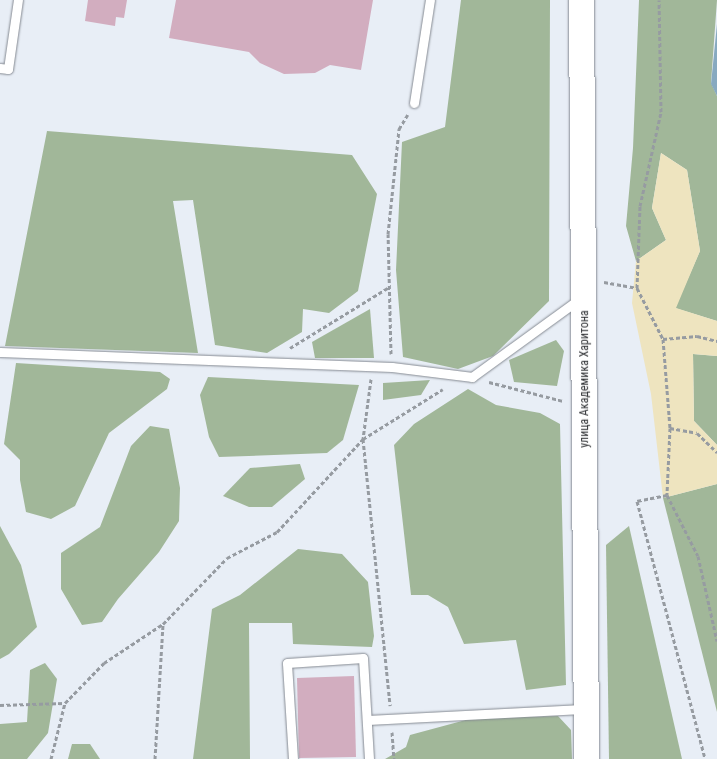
<!DOCTYPE html>
<html>
<head>
<meta charset="utf-8">
<style>
	body { margin:0 }
	#map { position:relative; width:717px; height:759px; overflow:hidden; background:#e8eef6; font-family:"Roboto Condensed",sans-serif }
	div>[style] { position:absolute }
	[style*='--x'] { left:calc(var(--x)*1px); top:calc(var(--y)*1px); width:calc(var(--w)*1px); rotate:calc(var(--a)*1deg) }
	.forest>* { inset:0; background:#a1b799 }
	.sand>* { inset:0; background:#eee4bf }
	.water>* { inset:0; background:#87a9c0 }
	.building>* { inset:0; background:#d2adbf }
	.path>* { height:3px; margin-top:-1.5px; transform-origin:0; background:repeating-linear-gradient(90deg,#969ba1 0 4px,transparent 0 6.5px) }
	.roads { filter:drop-shadow(0 0 1px #858a92) drop-shadow(0 0 1px #858a92) }
	.lane>* { height:9px; margin:-4.5px; padding:0 4.5px; transform-origin:4.5px; border-radius:4.5px; background:#fff }
	.secondary>* { height:25px; margin:-12.5px; padding:0 12.5px; transform-origin:12.5px; border-radius:12.5px; background:#fff }
	span { translate:-50% -50%; white-space:nowrap; text-align:center; line-height:1.15; -webkit-text-stroke:4px #fff; paint-order:stroke }
	.street-label { font-size:12px; color:#2d2f32 }
</style>
</head>
<body>
<div id="map">
	<div class="forest">
		<div style="clip-path:polygon(461px 0,550px 0,549px 301px,493px 356px,458px 369px,403px 357px,396px 270px,402px 142px,445px 127px)"></div>
		<div style="clip-path:polygon(639px 0,717px 0,711px 83px,717px 96px,717px 321px,675px 308px,700px 251px,687px 170px,661px 153px,652px 208px,666px 240px,636px 261px,626px 226px,633px 148px)"></div>
		<div style="clip-path:polygon(47px 131px,352px 155px,377px 194px,358px 291px,329px 313px,303px 309px,302px 332px,267px 353px,215px 345px,193px 200px,173px 201px,198px 353px,5px 346px)"></div>
		<div style="clip-path:polygon(370px 309px,374px 358px,315px 358px,312px 342px)"></div>
		<div style="clip-path:polygon(556px 340px,564px 351px,557px 386px,514px 382px,509px 360px)"></div>
		<div style="clip-path:polygon(693px 354px,717px 356px,717px 445px,694px 421px)"></div>
		<div style="clip-path:polygon(16px 363px,160px 372px,170px 379px,167px 389px,109px 433px,75px 506px,51px 519px,26px 512px,20px 480px,20px 460px,4px 444px)"></div>
		<div style="clip-path:polygon(208px 377px,359px 385px,343px 440px,327px 453px,219px 457px,209px 437px,200px 395px)"></div>
		<div style="clip-path:polygon(430px 380px,421px 395px,383px 400px,383px 383px)"></div>
		<div style="clip-path:polygon(468px 389px,496px 405px,540px 413px,560px 424px,566px 685px,526px 690px,516px 640px,464px 644px,448px 607px,428px 595px,411px 595px,394px 445px,414px 424px)"></div>
		<div style="clip-path:polygon(150px 426px,169px 429px,180px 488px,179px 521px,159px 552px,118px 599px,102px 622px,82px 625px,61px 589px,61px 553px,100px 527px,131px 446px)"></div>
		<div style="clip-path:polygon(300px 464px,305px 479px,272px 507px,249px 507px,223px 496px,250px 468px)"></div>
		<div style="clip-path:polygon(717px 484px,717px 712px,663px 498px)"></div>
		<div style="clip-path:polygon(0 526px,21px 565px,37px 627px,9px 654px,0 659px)"></div>
		<div style="clip-path:polygon(629px 526px,682px 759px,609px 759px,606px 545px)"></div>
		<div style="clip-path:polygon(298px 549px,342px 554px,368px 582px,374px 636px,372px 647px,293px 644px,292px 623px,249px 623px,250px 759px,193px 759px,212px 609px,240px 595px)"></div>
		<div style="clip-path:polygon(45px 663px,57px 679px,48px 733px,27px 759px,0 759px,0 724px,27px 722px,30px 670px)"></div>
		<div style="clip-path:polygon(558px 716px,571px 730px,572px 759px,385px 759px,406px 747px,410px 735px,473px 718px)"></div>
		<div style="clip-path:polygon(72px 744px,90px 744px,100px 759px,68px 759px)"></div>
	</div>
	<div class="sand">
		<div style="clip-path:polygon(661px 153px,687px 170px,700px 251px,676px 308px,717px 321px,717px 356px,693px 354px,694px 421px,717px 445px,717px 484px,663px 498px,651px 394px,632px 303px,636px 261px,666px 240px,652px 208px)"></div>
	</div>
	<div class="water">
		<div style="clip-path:polygon(717px 24px,717px 96px,711px 84px)"></div>
	</div>
	<div class="building">
		<div style="clip-path:polygon(88px 0,127px 0,124px 18px,116px 17px,115px 26px,85px 21px)"></div>
		<div style="clip-path:polygon(176px 0,373px 0,361px 70px,330px 65px,315px 73px,284px 74px,260px 63px,249px 52px,169px 38px)"></div>
		<div style="clip-path:polygon(354px 676px,356px 757px,299px 758px,297px 678px)"></div>
	</div>
	<div class="path">
		<div style="--x:604;--y:282;--w:34;--a:10"></div>
		<div style="--x:637;--y:288;--w:57;--a:63"></div>
		<div style="--x:663;--y:339;--w:89;--a:85.5"></div>
		<div style="--x:670;--y:428;--w:67;--a:92.6"></div>
		<div style="--x:667;--y:495;--w:68;--a:63.1"></div>
		<div style="--x:698;--y:556;--w:87;--a:77.4"></div>
		<div style="--x:637;--y:288;--w:82;--a:-87.9"></div>
		<div style="--x:640;--y:206;--w:96;--a:-77.4"></div>
		<div style="--x:661;--y:112;--w:112;--a:-91"></div>
		<div style="--x:663;--y:339;--w:34;--a:-5"></div>
		<div style="--x:697;--y:336;--w:21;--a:14"></div>
		<div style="--x:290;--y:348;--w:116;--a:-31.6"></div>
		<div style="--x:391;--y:354;--w:120;--a:-91.4"></div>
		<div style="--x:388;--y:234;--w:106;--a:-84"></div>
		<div style="--x:399;--y:129;--w:17;--a:-59"></div>
		<div style="--x:371;--y:379;--w:61;--a:97.6"></div>
		<div style="--x:363;--y:439;--w:268;--a:84.2"></div>
		<div style="--x:489;--y:382;--w:76;--a:14.4"></div>
		<div style="--x:670;--y:428;--w:27;--a:10"></div>
		<div style="--x:697;--y:433;--w:28;--a:44"></div>
		<div style="--x:667;--y:495;--w:31;--a:169"></div>
		<div style="--x:637;--y:501;--w:267;--a:75.2"></div>
		<div style="--x:0;--y:705;--w:65;--a:-1.8"></div>
		<div style="--x:65;--y:703;--w:56;--a:-45.7"></div>
		<div style="--x:104;--y:663;--w:71;--a:-33.5"></div>
		<div style="--x:392;--y:732;--w:27;--a:86"></div>
		<div style="--x:51;--y:759;--w:58;--a:-76"></div>
		<div style="--x:155;--y:759;--w:135;--a:-86.6"></div>
		<div style="--x:163;--y:624;--w:92;--a:-45.9"></div>
		<div style="--x:227;--y:558;--w:56;--a:-27.5"></div>
		<div style="--x:277;--y:532;--w:127;--a:-47.2"></div>
		<div style="--x:363;--y:439;--w:94;--a:-32"></div>
	</div>
	<div class="roads">
		<div class="lane">
			<div style="--x:0;--y:68;--w:8;--a:7"></div>
			<div style="--x:8;--y:69;--w:70;--a:-81.8"></div>
			<div style="--x:414;--y:103;--w:104;--a:-81.2"></div>
			<div style="--x:0;--y:352;--w:392;--a:2.2"></div>
			<div style="--x:392;--y:367;--w:81;--a:7.1"></div>
			<div style="--x:472;--y:377;--w:131;--a:-36"></div>
			<div style="--x:367;--y:720;--w:216;--a:-2.9"></div>
			<div style="--x:293;--y:759;--w:96;--a:-93.6"></div>
			<div style="--x:287;--y:663;--w:76;--a:-3.8"></div>
			<div style="--x:363;--y:658;--w:101;--a:86.6"></div>
		</div>
		<div class="secondary">
			<div style="--x:581;--y:0;--w:759;--a:89.62"></div>
		</div>
	</div>
	<div class="street-label">
		<span style="left:585px;top:379px;rotate:-90deg">улица Академика Харитона</span>
	</div>
</div>
</body>
</html>
